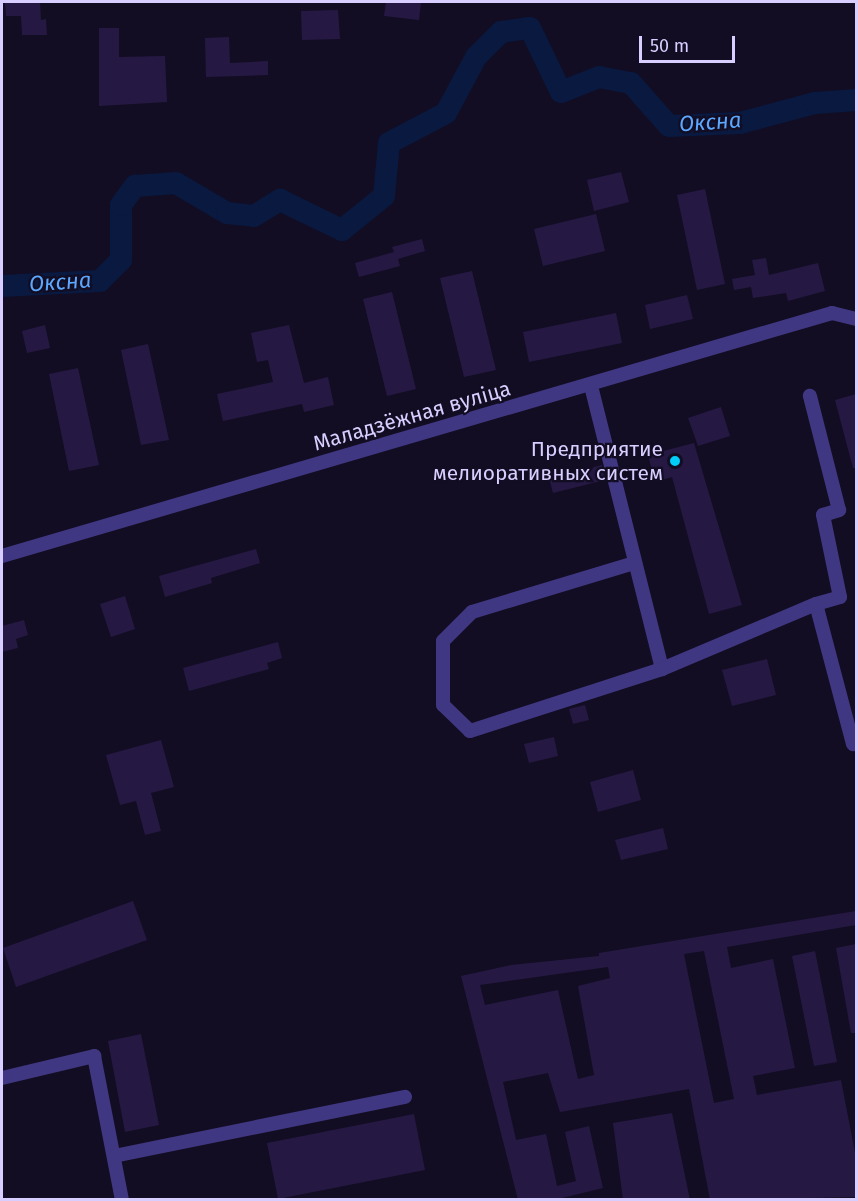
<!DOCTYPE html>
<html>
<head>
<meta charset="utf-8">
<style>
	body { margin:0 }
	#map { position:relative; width:858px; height:1201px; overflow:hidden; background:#120d22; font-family:"Fira Sans",sans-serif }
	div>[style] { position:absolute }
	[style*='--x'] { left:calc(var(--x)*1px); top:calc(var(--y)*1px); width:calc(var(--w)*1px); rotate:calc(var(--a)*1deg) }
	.river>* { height:22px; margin:-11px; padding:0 11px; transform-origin:11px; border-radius:11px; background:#091940 }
	.building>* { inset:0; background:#251943 }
	.minor>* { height:14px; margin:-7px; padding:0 7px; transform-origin:7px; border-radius:7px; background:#403782 }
	.dots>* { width:16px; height:16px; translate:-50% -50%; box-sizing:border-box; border:3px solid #120d22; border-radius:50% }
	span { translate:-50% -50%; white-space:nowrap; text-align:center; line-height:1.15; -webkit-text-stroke:4.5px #120d22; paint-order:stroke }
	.street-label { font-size:21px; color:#d8ceff }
	.poi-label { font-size:21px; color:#d8ceff }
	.right { translate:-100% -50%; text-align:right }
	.water-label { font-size:22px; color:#5ca7ff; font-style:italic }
	.frame { position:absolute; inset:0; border:3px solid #d8ceff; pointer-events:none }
	.scale { position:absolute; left:639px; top:36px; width:96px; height:27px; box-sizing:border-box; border:3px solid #d8ceff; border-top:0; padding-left:8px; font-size:18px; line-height:21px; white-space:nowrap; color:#d8ceff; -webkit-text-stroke:4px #120d22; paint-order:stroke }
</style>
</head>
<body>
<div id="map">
	<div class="river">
		<div style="--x:2;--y:286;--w:98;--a:-2.9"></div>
		<div style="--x:100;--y:281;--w:30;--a:-45"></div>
		<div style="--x:121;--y:260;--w:55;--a:-90"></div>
		<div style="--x:121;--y:205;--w:24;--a:-54"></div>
		<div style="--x:135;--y:186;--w:41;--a:-4.2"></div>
		<div style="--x:176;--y:183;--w:59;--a:30.5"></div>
		<div style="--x:227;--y:213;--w:27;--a:6"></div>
		<div style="--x:254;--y:216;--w:31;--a:-32"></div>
		<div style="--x:280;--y:200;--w:69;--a:25.8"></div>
		<div style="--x:342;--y:230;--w:54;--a:-39"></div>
		<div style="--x:384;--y:196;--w:53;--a:-84.6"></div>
		<div style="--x:389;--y:143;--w:64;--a:-27.8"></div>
		<div style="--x:446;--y:113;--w:64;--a:-61.8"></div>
		<div style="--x:476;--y:57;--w:35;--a:-45"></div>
		<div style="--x:501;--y:32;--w:29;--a:-8"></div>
		<div style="--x:530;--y:28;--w:71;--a:64.2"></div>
		<div style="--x:561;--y:92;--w:41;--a:-21.5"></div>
		<div style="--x:599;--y:77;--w:33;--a:11"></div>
		<div style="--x:631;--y:83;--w:57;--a:48.5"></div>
		<div style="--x:669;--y:126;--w:71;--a:-2.4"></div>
		<div style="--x:740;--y:123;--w:78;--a:-14.9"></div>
		<div style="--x:815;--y:103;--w:41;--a:-4.2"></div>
	</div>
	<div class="building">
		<div style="clip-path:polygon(5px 2px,40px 2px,41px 20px,46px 19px,47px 35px,22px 35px,21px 16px,6px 16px)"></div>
		<div style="clip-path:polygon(386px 2px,421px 2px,419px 20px,384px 16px)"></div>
		<div style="clip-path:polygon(338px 10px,340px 39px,302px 40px,301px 11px)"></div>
		<div style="clip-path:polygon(99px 28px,119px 28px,119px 57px,165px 56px,167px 102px,99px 106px)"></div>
		<div style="clip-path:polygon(229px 37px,230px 63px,268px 61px,268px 75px,206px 77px,205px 38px)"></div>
		<div style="clip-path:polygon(621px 172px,629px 202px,594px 211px,587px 180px)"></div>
		<div style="clip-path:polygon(705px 189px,725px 284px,697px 290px,677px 195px)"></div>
		<div style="clip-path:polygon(596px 214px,605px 251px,543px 266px,534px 229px)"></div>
		<div style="clip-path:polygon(422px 239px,425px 251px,398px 259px,400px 266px,359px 277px,355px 263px,394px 252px,392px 247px)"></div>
		<div style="clip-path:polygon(766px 258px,769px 275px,818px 263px,825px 291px,788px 301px,786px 293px,753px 298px,751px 287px,734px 290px,732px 279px,755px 275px,752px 260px)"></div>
		<div style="clip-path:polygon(472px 271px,496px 370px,464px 377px,440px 278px)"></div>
		<div style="clip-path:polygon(392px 292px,416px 389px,387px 396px,363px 299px)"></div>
		<div style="clip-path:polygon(687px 295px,693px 319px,650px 329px,645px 305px)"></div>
		<div style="clip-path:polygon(616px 313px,622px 343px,529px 362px,523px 332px)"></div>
		<div style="clip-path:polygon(45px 325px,50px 348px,27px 353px,22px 331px)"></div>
		<div style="clip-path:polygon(289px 325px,304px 383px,328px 377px,334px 405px,304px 412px,302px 404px,223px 421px,217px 394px,273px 382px,268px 360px,257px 362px,251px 333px)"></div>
		<div style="clip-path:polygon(148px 344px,169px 440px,141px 445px,121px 350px)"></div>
		<div style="clip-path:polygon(78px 368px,99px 465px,69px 471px,49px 374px)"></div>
		<div style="clip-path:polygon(856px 394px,856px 468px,853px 468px,835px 400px)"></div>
		<div style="clip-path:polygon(721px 407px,730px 436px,698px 446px,688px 418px)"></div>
		<div style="clip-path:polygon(694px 443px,742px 605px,709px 614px,672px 477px,655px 482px,648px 455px)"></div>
		<div style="clip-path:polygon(602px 465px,605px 480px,553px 493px,549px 478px)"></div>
		<div style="clip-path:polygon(256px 549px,260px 563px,211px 578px,212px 583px,165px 597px,159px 576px)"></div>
		<div style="clip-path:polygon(125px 596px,135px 629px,111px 637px,100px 604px)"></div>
		<div style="clip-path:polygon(24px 620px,28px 635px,16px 639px,18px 648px,2px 652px,2px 626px)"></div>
		<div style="clip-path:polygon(278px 642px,282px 658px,267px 663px,269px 669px,189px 691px,183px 668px)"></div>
		<div style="clip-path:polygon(767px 659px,776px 695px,732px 706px,722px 670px)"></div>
		<div style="clip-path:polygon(585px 705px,589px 720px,573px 724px,569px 709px)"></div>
		<div style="clip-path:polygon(554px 737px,558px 756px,529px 763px,524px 744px)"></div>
		<div style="clip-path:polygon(161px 740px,174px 787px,151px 793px,161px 831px,145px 835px,136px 801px,120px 805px,106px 755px)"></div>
		<div style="clip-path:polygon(633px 770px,641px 800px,598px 812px,590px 782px)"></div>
		<div style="clip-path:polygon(663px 828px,668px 849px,621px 860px,615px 840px)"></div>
		<div style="clip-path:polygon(133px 901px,147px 940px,16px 987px,3px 948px)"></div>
		<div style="clip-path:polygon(evenodd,856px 911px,856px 925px,727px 947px,731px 968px,773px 959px,795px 1068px,753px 1076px,757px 1095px,841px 1080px,856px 1158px,856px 1197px,710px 1200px,689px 1089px,560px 1112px,548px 1073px,503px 1082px,516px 1140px,546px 1134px,557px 1186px,576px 1181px,565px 1132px,589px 1126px,603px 1188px,554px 1200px,518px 1200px,461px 976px,511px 965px,599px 956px,599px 953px,856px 911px,704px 951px,734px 1099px,714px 1103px,684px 954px,704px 951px,856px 911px,608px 967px,610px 978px,578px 986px,594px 1075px,578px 1079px,558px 990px,485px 1005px,480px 985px,608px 967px)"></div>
		<div style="clip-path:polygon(856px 944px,856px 1033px,851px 1033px,836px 948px)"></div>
		<div style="clip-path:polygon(815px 951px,837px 1062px,814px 1066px,792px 956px)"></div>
		<div style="clip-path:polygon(141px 1034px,159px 1125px,125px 1132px,108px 1041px)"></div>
		<div style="clip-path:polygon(672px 1113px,690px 1200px,623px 1200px,613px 1123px)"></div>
		<div style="clip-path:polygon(414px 1114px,425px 1170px,278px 1199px,267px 1143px)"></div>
	</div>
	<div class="minor">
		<div style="--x:591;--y:386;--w:292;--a:75.9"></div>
		<div style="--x:662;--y:669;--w:202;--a:162.1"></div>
		<div style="--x:470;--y:731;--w:37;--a:-136"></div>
		<div style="--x:443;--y:705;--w:64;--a:-90"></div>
		<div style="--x:443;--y:641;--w:41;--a:-45"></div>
		<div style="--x:472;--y:612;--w:169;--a:-16.8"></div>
		<div style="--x:2;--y:556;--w:865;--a:-16.32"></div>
		<div style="--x:832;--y:313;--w:25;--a:14"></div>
		<div style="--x:816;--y:604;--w:145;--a:75.2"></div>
		<div style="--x:662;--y:669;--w:167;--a:-22.9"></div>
		<div style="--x:816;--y:604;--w:25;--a:-16"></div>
		<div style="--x:840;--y:597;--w:84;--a:-101.7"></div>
		<div style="--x:823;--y:515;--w:17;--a:-17"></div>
		<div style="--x:839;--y:510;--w:118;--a:-104.3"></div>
		<div style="--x:2;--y:1078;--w:95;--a:-13.4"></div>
		<div style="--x:94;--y:1056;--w:147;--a:79"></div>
		<div style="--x:114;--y:1156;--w:297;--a:-11.5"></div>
	</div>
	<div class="dots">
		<div style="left:675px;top:461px;background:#00cef9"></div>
	</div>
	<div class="street-label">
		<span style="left:412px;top:416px;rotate:-16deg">Маладзёжная вуліца</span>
	</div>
	<div class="poi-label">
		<span class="right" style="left:663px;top:461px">Предприятие<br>мелиоративных систем</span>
	</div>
	<div class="water-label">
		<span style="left:710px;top:122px;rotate:-4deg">Оксна</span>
		<span style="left:60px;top:282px;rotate:-4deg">Оксна</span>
	</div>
	<div class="frame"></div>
	<div class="scale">50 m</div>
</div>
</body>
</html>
